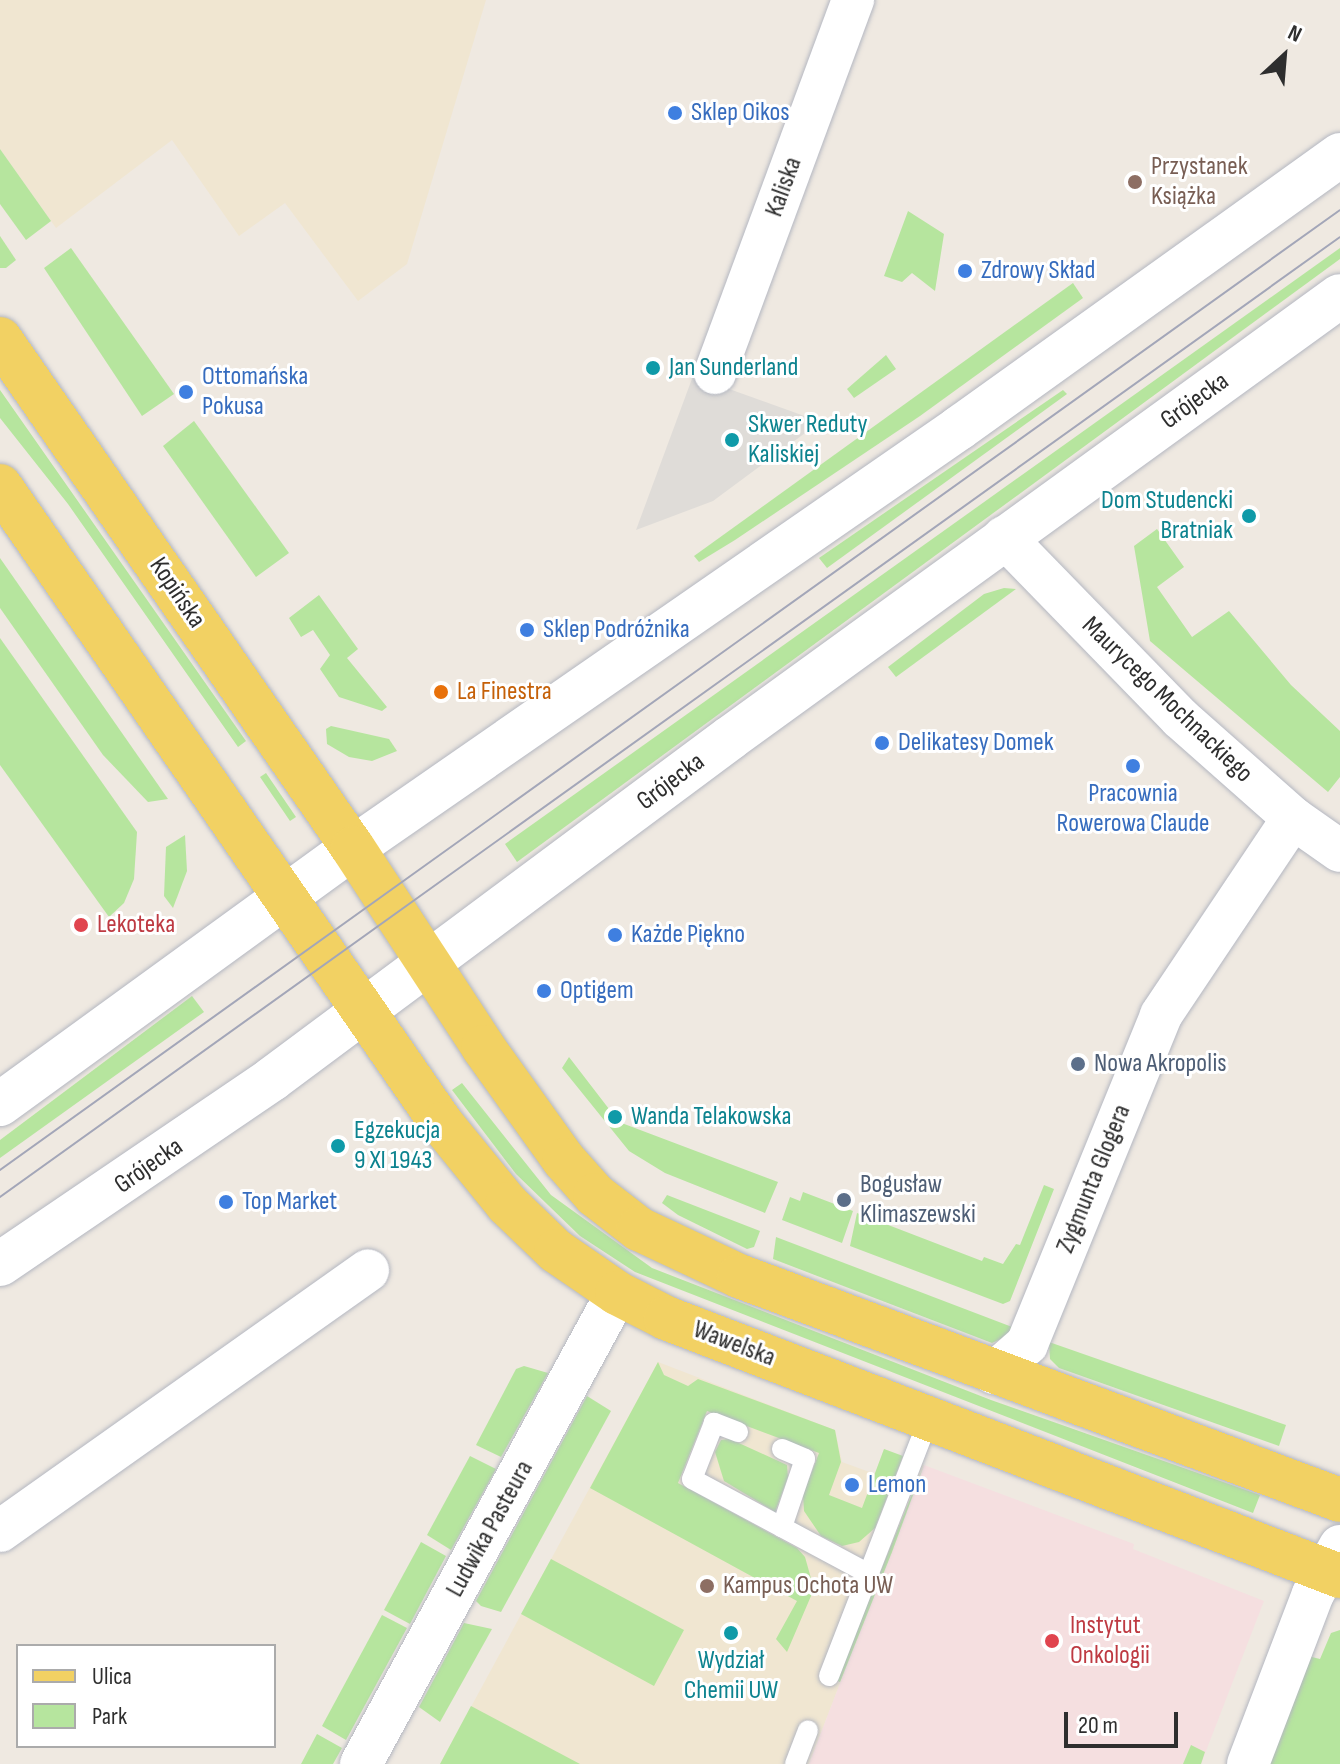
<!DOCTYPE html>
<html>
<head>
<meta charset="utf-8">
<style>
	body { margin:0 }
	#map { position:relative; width:1340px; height:1764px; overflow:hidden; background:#efe9e1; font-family:"Sofia Sans Condensed",sans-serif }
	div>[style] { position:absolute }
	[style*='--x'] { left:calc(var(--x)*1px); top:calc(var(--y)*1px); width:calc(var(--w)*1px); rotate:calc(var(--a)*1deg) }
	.education>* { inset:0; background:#f0e6d1 }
	.medical>* { inset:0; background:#f5dfe0 }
	.green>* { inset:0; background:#b6e59e }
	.plaza>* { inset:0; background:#dfdcd8 }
	.roads { filter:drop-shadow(0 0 2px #b4b7c1) drop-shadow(0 0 2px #b4b7c1) }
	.lane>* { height:20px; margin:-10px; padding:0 10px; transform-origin:10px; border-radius:10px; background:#fff }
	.street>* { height:42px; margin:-21px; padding:0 21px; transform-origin:21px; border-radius:21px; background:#fff }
	.secondary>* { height:44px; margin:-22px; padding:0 22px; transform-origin:22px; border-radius:22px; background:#fff }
	.primary>* { height:44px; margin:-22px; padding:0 22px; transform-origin:22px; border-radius:22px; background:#f2d163 }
	.tram>* { height:2px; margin:-1px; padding:0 1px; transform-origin:1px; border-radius:1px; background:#a3a6b8 }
	.dots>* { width:22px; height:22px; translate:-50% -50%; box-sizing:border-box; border:4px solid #fff; border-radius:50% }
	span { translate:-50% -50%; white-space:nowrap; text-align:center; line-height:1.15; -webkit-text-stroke:6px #fff; paint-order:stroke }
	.shop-label { font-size:26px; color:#366cbe }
	.left { translate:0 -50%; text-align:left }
	.education-label { font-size:26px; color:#785e54 }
	.street-label { font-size:26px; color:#2e2e2e }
	.culture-label { font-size:26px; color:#0d838f }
	.right { translate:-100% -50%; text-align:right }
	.food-label { font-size:26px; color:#c56008 }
	.health-label { font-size:26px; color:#be3a42 }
	.service-label { font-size:26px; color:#4e5e75 }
	.legend { position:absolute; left:16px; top:1644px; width:260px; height:104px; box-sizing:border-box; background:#fff; border:2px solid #ababab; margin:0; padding:10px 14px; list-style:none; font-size:24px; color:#2e2e2e }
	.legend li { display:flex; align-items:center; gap:16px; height:40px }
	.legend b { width:40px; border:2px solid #ababab }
	.north { position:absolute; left:1244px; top:16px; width:80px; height:80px; -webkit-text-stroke:6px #fff; paint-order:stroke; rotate:26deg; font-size:22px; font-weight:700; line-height:32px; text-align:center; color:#2e2e2e }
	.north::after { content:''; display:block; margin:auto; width:28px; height:36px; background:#2e2e2e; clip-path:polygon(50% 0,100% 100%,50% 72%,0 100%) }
	.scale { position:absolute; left:1064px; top:1712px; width:114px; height:36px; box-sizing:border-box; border:4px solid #2e2e2e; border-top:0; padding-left:10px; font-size:24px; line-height:28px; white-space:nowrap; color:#2e2e2e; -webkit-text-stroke:6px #fff; paint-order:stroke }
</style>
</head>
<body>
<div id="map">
	<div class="education">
		<div style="clip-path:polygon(0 0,486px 0,407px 264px,358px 301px,285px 203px,239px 236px,172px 140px,56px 228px,0 149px)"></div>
		<div style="clip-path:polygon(658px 1362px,835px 1430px,842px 1462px,875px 1474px,884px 1449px,924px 1465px,809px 1764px,440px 1764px)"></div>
	</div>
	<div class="medical">
		<div style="clip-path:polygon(924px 1465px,1134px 1544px,1133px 1549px,1264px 1601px,1201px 1764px,809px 1764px)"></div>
	</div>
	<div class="green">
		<div style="clip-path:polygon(0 149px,51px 221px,26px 240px,0 204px)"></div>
		<div style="clip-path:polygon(908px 211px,944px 234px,935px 291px,912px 273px,902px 282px,884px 276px)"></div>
		<div style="clip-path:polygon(0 236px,16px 260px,6px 268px,0 268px)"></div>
		<div style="clip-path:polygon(71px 248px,174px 394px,142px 416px,44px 268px)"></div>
		<div style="clip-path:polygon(1340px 248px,1340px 259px,517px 862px,505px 844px)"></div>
		<div style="clip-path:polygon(1073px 283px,1083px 298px,920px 416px,735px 540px,699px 562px,694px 556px)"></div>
		<div style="clip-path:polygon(886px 355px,896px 369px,854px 398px,847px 389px)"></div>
		<div style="clip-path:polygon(0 390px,246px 741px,238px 747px,68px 504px,0 418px)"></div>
		<div style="clip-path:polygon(1063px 390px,1067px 394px,827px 568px,819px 558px)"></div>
		<div style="clip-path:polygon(194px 421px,289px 553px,256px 577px,163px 446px)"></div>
		<div style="clip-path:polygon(1157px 529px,1184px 567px,1157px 587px,1192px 637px,1229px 611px,1291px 685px,1340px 731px,1340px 777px,1328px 792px,1150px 641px,1134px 546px)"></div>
		<div style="clip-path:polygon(0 558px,168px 799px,148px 802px,103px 755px,0 608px)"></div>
		<div style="clip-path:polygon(1004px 588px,1016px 589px,896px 677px,888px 667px,984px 594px)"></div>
		<div style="clip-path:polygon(319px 595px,358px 649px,347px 658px,387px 707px,382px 711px,339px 697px,320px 669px,330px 655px,313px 630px,301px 637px,289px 618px)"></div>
		<div style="clip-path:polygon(0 638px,137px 832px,134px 879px,124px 903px,109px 917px,0 765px)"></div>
		<div style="clip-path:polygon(331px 726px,389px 739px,397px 751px,372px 761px,349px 757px,327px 744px,326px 729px)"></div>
		<div style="clip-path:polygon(266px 773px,296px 817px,290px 821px,260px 777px)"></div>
		<div style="clip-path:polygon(185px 835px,187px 871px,173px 908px,164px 896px,166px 847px)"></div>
		<div style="clip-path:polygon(192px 996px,204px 1012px,0 1158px,0 1140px)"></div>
		<div style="clip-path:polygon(569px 1057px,619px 1122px,778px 1182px,765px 1213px,665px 1173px,629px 1151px,562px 1068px)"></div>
		<div style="clip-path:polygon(462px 1083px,551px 1195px,652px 1268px,991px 1400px,1260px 1495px,1253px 1513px,635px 1272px,580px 1236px,516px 1174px,452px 1090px)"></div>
		<div style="clip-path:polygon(1044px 1185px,1054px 1189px,1010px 1301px,1003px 1304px,850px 1246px,857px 1213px,982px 1261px,984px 1257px,1003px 1264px,1016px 1244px,1020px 1245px)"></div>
		<div style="clip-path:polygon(803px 1192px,853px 1211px,842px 1243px,782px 1220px,790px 1197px,800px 1201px)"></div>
		<div style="clip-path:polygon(667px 1195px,760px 1231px,754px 1247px,747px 1249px,678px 1215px,662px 1203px)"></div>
		<div style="clip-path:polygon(776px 1237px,1020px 1330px,992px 1343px,773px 1259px)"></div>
		<div style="clip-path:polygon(1049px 1342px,1286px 1425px,1279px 1446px,1059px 1368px,1050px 1359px)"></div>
		<div style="clip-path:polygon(658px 1362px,664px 1375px,688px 1386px,698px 1379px,835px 1430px,841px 1462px,829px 1495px,862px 1508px,884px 1449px,903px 1456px,875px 1528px,859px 1542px,842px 1546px,821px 1536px,804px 1511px,803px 1495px,819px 1453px,707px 1411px,678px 1483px,797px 1548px,805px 1557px,814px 1589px,787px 1652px,776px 1639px,797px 1601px,590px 1488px)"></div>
		<div style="clip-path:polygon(524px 1366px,548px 1373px,501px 1457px,476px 1445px,516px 1369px)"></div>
		<div style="clip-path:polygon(587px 1396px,611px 1411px,501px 1612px,481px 1606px,476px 1601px)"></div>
		<div style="clip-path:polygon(730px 1439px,787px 1465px,788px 1477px,775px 1512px,724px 1481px,715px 1452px,721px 1440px)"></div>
		<div style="clip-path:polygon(470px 1456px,496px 1469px,451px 1550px,427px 1535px)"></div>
		<div style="clip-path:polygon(924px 1465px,892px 1552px,840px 1682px,836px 1680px)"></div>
		<div style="clip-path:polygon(421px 1542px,446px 1556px,410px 1624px,384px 1610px)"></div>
		<div style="clip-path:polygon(551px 1559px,684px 1630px,654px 1686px,521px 1614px)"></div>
		<div style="clip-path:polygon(382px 1615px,407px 1628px,346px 1740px,322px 1726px)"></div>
		<div style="clip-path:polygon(464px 1623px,492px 1629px,440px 1722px,419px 1707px)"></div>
		<div style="clip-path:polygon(1340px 1630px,1340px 1764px,1266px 1764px,1308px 1656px,1320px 1659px,1331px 1633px)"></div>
		<div style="clip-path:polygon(471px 1706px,580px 1764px,440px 1764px)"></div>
		<div style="clip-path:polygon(317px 1734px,342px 1748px,333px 1764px,301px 1764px)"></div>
		<div style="clip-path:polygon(1191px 1745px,1205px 1752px,1201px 1764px,1183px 1764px)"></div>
	</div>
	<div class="plaza">
		<div style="clip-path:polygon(693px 376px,810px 418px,816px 425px,713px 501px,636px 530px)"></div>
	</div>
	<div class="roads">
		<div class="lane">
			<div style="--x:738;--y:1432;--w:26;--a:-159"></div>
			<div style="--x:714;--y:1423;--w:60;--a:111.4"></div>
			<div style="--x:692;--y:1479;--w:201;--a:28.2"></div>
			<div style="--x:782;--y:1449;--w:25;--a:23"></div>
			<div style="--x:805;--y:1459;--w:72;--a:108.7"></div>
			<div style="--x:829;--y:1676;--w:277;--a:-68.8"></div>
			<div style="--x:795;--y:1764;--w:36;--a:-69"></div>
		</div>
		<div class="street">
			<div style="--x:715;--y:373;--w:398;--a:-69.7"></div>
			<div style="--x:1004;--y:537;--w:252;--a:45.8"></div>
			<div style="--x:1180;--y:718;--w:151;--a:41.5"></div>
			<div style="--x:1293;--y:818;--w:57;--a:35.1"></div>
			<div style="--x:994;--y:1373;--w:44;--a:-41.3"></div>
			<div style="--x:1027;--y:1344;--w:355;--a:-67.8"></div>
			<div style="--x:1161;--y:1015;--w:237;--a:-56.2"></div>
			<div style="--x:0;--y:1531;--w:451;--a:-35.3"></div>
			<div style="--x:361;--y:1764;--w:536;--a:-61.47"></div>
			<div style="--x:1248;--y:1764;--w:182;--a:-69.1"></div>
			<div style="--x:1313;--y:1594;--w:55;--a:-60.6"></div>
		</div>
		<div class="secondary">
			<div style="--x:0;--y:1104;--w:436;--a:-36"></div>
			<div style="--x:353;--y:848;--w:737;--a:-34.72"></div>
			<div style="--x:959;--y:428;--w:469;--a:-35.6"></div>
			<div style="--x:0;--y:1264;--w:329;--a:-34.2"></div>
			<div style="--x:272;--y:1079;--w:571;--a:-36.67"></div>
			<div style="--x:730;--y:738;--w:753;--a:-35.93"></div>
		</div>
		<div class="primary">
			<div style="--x:0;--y:339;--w:619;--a:55.26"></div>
			<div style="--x:353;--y:848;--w:238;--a:56.8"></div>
			<div style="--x:483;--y:1047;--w:139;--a:54.4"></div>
			<div style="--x:564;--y:1160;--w:47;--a:48.5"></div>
			<div style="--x:595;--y:1195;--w:56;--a:37.7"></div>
			<div style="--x:639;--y:1229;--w:110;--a:25.2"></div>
			<div style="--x:739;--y:1276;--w:641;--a:20.44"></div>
			<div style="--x:0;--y:486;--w:776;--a:55.29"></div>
			<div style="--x:442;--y:1124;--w:103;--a:50.9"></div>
			<div style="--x:507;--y:1204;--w:68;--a:43.8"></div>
			<div style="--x:556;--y:1251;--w:74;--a:34.5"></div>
			<div style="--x:617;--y:1293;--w:55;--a:27"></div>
			<div style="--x:666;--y:1318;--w:722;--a:20.95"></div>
		</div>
	</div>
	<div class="tram">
		<div style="--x:0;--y:1170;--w:1648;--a:-35.62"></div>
		<div style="--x:0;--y:1197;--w:1648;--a:-35.62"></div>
	</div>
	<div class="dots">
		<div style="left:675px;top:113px;background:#3f7fe0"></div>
		<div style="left:1135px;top:182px;background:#8d6e63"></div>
		<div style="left:965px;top:271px;background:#3f7fe0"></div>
		<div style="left:653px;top:368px;background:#0f9aa8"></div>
		<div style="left:186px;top:392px;background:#3f7fe0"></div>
		<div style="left:732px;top:440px;background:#0f9aa8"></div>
		<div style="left:1249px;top:516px;background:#0f9aa8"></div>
		<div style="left:527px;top:630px;background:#3f7fe0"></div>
		<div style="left:441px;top:692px;background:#e8710a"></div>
		<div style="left:882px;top:743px;background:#3f7fe0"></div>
		<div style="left:1133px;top:766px;background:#3f7fe0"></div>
		<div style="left:81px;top:925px;background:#e0444e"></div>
		<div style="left:615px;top:935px;background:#3f7fe0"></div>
		<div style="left:544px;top:991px;background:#3f7fe0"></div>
		<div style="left:1078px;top:1064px;background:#5c6f8a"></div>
		<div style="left:615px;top:1117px;background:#0f9aa8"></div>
		<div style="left:338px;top:1146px;background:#0f9aa8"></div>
		<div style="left:844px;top:1200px;background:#5c6f8a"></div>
		<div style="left:226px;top:1202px;background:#3f7fe0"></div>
		<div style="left:852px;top:1485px;background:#3f7fe0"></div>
		<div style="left:707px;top:1586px;background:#8d6e63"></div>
		<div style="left:731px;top:1633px;background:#0f9aa8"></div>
		<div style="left:1052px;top:1641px;background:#e0444e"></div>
	</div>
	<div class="shop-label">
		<span class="left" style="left:691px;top:113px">Sklep Oikos</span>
		<span class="left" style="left:981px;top:271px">Zdrowy Skład</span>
		<span class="left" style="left:202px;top:392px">Ottomańska<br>Pokusa</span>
		<span class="left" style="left:543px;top:630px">Sklep Podróżnika</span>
		<span class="left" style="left:898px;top:743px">Delikatesy Domek</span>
		<span style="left:1133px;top:809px">Pracownia<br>Rowerowa Claude</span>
		<span class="left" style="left:631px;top:935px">Każde Piękno</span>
		<span class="left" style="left:560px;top:991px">Optigem</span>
		<span class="left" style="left:242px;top:1202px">Top Market</span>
		<span class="left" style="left:868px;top:1485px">Lemon</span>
	</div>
	<div class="education-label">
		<span class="left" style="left:1151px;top:182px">Przystanek<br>Książka</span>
		<span class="left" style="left:723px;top:1586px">Kampus Ochota UW</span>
	</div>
	<div class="street-label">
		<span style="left:784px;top:187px;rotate:-70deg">Kaliska</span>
		<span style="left:1195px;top:401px;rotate:-36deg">Grójecka</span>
		<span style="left:177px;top:593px;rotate:56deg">Kopińska</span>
		<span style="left:1167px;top:700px;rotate:44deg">Maurycego Mochnackiego</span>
		<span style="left:671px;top:782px;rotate:-37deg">Grójecka</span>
		<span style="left:149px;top:1166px;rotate:-35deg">Grójecka</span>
		<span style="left:1094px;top:1179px;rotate:-68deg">Zygmunta Glogera</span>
		<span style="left:734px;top:1344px;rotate:21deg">Wawelska</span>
		<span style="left:490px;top:1529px;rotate:-61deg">Ludwika Pasteura</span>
	</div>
	<div class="culture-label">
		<span class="left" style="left:669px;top:368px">Jan Sunderland</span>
		<span class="left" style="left:748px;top:440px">Skwer Reduty<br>Kaliskiej</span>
		<span class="right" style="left:1233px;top:516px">Dom Studencki<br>Bratniak</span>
		<span class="left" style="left:631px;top:1117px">Wanda Telakowska</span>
		<span class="left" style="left:354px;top:1146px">Egzekucja<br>9 XI 1943</span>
		<span style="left:731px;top:1676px">Wydział<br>Chemii UW</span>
	</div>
	<div class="food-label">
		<span class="left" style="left:457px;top:692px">La Finestra</span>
	</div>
	<div class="health-label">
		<span class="left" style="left:97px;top:925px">Lekoteka</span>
		<span class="left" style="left:1070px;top:1641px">Instytut<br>Onkologii</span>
	</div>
	<div class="service-label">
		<span class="left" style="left:1094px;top:1064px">Nowa Akropolis</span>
		<span class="left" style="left:860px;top:1200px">Bogusław<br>Klimaszewski</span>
	</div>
	<ul class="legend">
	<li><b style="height:10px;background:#f2d163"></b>Ulica</li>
	<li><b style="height:22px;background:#b6e59e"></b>Park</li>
	</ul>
	<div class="north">N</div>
	<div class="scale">20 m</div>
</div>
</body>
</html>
